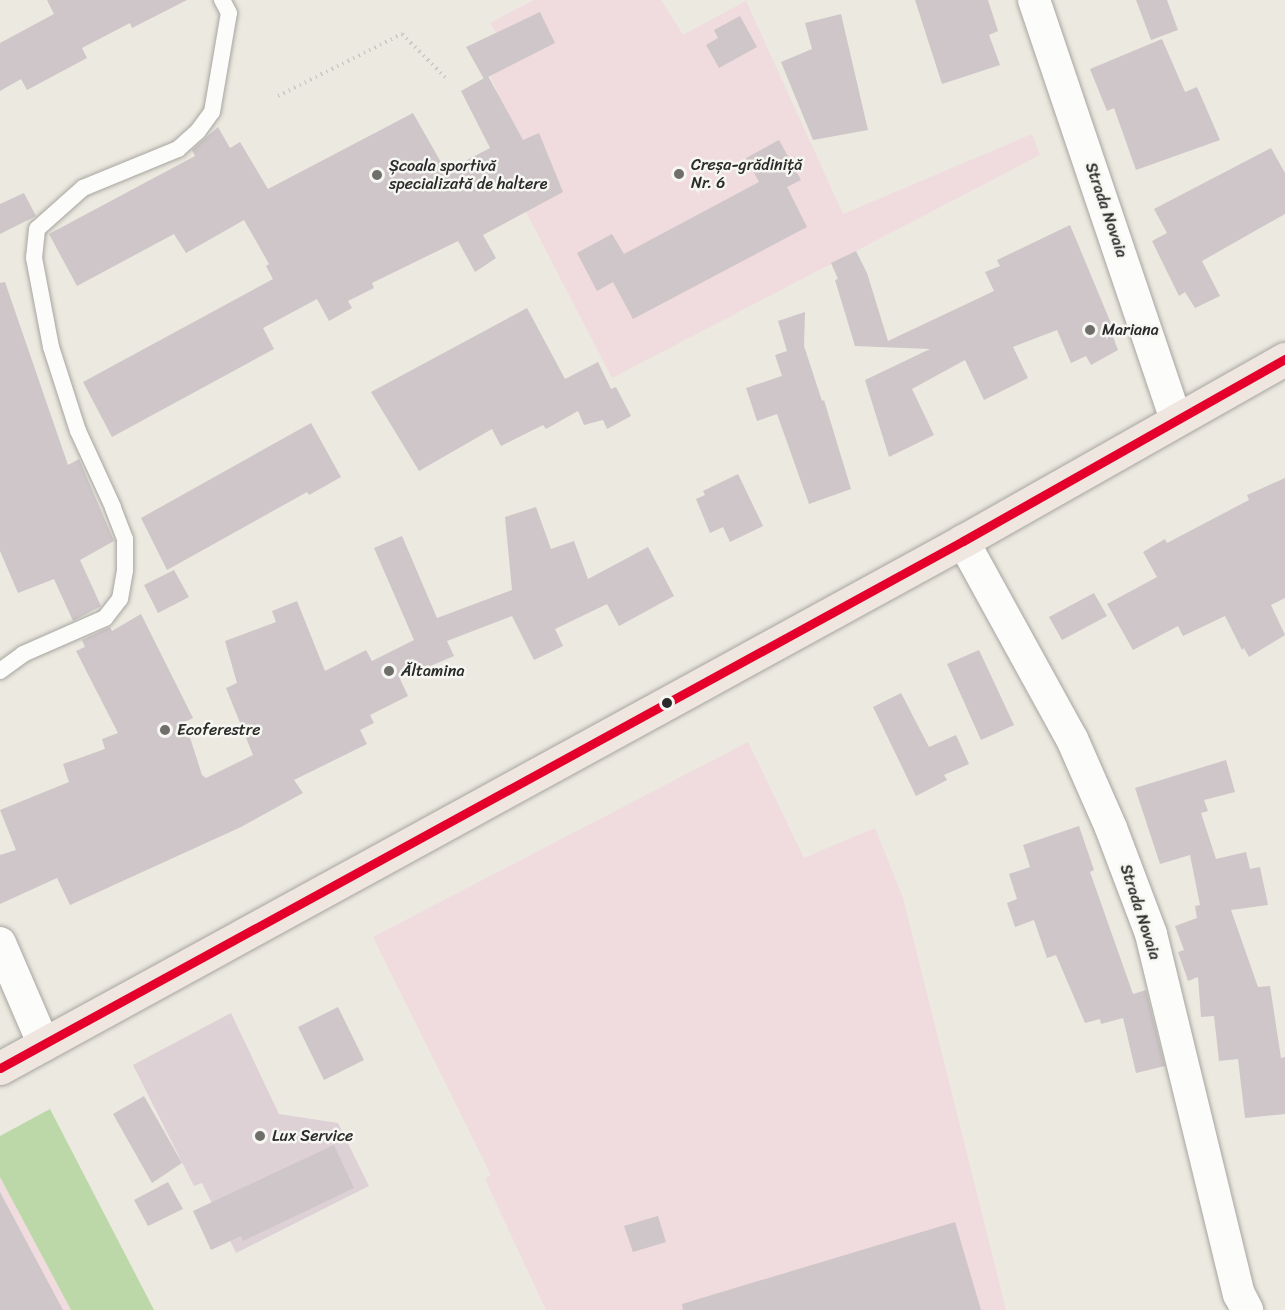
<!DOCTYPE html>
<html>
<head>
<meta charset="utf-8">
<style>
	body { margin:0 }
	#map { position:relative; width:1285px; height:1310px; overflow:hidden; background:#ece9e0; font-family:Sriracha,sans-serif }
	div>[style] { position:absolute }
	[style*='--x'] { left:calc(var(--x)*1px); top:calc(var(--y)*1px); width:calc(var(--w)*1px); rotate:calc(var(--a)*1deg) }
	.built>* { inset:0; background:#f0dbde }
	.industrial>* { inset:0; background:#ddd1d6 }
	.green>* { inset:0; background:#bcd8a8 }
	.building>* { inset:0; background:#cec6c8 }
	.path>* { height:4px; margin-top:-2px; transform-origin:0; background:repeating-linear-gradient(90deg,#cbcac8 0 1.5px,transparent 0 6px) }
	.roads { filter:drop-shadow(0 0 2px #a7a5a0) drop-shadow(0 0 2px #a7a5a0) }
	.service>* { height:16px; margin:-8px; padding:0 8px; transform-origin:8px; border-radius:8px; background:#fcfcfa }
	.minor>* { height:32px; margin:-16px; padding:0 16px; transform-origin:16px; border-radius:16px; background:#fcfcfa }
	.primary>* { height:33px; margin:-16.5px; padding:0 16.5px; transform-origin:16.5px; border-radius:16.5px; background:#eee6df }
	.bus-1>* { height:9px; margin:-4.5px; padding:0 4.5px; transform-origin:4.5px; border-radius:4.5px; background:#e4002b }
	.dots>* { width:16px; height:16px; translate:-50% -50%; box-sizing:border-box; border:3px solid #f6f6f2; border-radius:50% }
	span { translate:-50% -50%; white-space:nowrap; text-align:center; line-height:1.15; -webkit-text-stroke:5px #f6f6f2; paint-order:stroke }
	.poi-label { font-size:16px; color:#2b2b2b }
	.left { translate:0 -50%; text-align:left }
	.street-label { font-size:16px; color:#2b2b2b }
</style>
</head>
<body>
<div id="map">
	<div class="built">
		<div style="clip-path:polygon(534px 0,661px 0,683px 35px,746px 1px,843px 214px,1032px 134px,1040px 155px,612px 378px,522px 204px,541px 193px,487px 68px,510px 55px,490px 23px)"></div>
		<div style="clip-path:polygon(748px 742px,804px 858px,875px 828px,903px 898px,1006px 1310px,546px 1310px,485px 1179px,491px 1175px,373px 937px)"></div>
		<div style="clip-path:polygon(0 1177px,71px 1310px,0 1310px)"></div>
	</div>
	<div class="industrial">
		<div style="clip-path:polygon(231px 1013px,279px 1114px,338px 1123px,369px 1186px,236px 1253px,202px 1183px,194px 1186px,133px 1065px)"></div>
	</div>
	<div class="green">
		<div style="clip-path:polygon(50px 1109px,154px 1310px,71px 1310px,0 1177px,0 1136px)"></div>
	</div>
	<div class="building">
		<div style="clip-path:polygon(47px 0,187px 0,132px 28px,130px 23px,82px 48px,87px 58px,27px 90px,21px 79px,0 91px,0 43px,54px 14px)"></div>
		<div style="clip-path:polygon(915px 0,988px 0,998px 31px,989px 35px,1000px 65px,942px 84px)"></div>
		<div style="clip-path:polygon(1136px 0,1167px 0,1178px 30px,1151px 40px)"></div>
		<div style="clip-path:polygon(540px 12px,555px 43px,484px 79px,466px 47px)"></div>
		<div style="clip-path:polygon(841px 14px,868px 130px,813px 140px,781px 62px,812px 49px,805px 23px)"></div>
		<div style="clip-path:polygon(740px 16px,757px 47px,719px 68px,706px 45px,718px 38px,714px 30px)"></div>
		<div style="clip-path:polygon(1162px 39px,1185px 92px,1197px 87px,1220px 140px,1136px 170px,1114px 108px,1107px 111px,1090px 69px)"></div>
		<div style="clip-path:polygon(488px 76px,523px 140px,539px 133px,563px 192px,483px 235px,496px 258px,475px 272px,458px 241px,372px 283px,374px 288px,348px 301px,352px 308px,329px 321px,317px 299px,263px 328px,274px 349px,112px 437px,83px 382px,273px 279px,266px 266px,269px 264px,244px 220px,186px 253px,174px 234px,77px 286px,49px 234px,195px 156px,192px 150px,218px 127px,230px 148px,240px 142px,268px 189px,413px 113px,446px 171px,490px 148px,461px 91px)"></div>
		<div style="clip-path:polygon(779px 140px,801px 180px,787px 187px,807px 227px,633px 319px,613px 282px,597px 291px,577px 253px,612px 234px,624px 254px,759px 182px,746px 158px)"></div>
		<div style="clip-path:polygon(1271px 148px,1285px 173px,1285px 214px,1202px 261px,1220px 296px,1195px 308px,1185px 292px,1179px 296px,1152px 241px,1167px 233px,1154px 209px)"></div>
		<div style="clip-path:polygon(24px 193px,36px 216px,0 234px,0 204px)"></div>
		<div style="clip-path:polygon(1070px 225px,1115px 333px,1112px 334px,1118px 350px,1091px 365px,1086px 356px,1071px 363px,1057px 330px,1013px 347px,1028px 378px,984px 400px,965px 360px,912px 389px,934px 435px,889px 457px,865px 380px,930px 349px,855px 346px,835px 280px,838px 279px,831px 263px,856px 251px,867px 273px,888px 341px,994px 291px,985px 272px,1000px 266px,997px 260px)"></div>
		<div style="clip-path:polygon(5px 282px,68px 465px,79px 459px,114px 541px,80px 560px,101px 606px,73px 621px,54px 579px,18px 593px,0 551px,0 283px)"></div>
		<div style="clip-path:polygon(527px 308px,565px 379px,598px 362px,611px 389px,616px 387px,631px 416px,607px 429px,603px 420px,584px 425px,578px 411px,546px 429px,543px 425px,501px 446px,492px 429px,419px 471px,371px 392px)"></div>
		<div style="clip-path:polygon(805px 312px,804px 346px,822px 401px,824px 400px,851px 489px,809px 504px,777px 414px,757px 421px,746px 388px,782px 376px,775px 355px,787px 351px,778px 321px)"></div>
		<div style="clip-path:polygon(311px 423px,341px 477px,309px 495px,307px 492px,167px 570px,141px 518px)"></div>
		<div style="clip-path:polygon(738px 474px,763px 526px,730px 542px,723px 527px,710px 533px,696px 499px,705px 495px,703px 491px)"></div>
		<div style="clip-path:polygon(1285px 478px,1285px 598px,1271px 605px,1285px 635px,1249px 657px,1244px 648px,1242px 650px,1225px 616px,1183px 636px,1178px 626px,1133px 650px,1107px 604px,1157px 577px,1143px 552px,1165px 539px,1167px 543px,1249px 500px,1247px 495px)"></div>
		<div style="clip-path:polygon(536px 507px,551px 549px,574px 541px,588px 579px,648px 547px,674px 596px,619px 626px,607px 604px,555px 629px,563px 646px,534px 660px,512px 616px,447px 641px,454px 656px,400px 679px,408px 696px,370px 715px,374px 723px,360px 730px,367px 744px,294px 780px,303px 793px,241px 827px,70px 905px,57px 878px,0 904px,0 855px,16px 850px,0 810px,69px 782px,63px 764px,105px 749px,102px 739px,118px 733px,76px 651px,85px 647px,82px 640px,110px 627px,112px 631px,141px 614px,193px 718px,185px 722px,202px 775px,206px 778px,253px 755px,226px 688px,237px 683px,225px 641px,276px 622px,272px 611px,297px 601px,325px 671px,366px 650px,372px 661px,414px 640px,374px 548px,402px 536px,437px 618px,512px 590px,505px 517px)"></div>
		<div style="clip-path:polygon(174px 570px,189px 597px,158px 613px,144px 585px)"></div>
		<div style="clip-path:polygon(1094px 593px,1107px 616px,1062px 640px,1049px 617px)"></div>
		<div style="clip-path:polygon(979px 650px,1014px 725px,981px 740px,947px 664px)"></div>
		<div style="clip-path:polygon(901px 693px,929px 747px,956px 735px,969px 764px,944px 775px,947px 780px,916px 796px,873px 707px)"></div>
		<div style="clip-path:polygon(1226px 760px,1235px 792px,1204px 800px,1208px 811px,1201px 813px,1216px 859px,1246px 852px,1250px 869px,1260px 867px,1268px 905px,1231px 910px,1258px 987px,1270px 986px,1281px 1058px,1285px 1057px,1285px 1114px,1245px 1118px,1238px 1059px,1219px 1061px,1214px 1016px,1201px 1017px,1198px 977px,1188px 981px,1178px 952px,1184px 950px,1175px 926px,1197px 918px,1195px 906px,1200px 905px,1190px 855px,1160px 864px,1135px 788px)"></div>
		<div style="clip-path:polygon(1079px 826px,1094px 870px,1090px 872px,1133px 994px,1146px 990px,1165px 1066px,1136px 1073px,1123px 1018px,1101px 1024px,1100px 1019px,1085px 1023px,1056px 955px,1047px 958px,1034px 920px,1015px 927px,1007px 903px,1017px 899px,1009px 874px,1030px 867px,1023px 845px)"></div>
		<div style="clip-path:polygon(338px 1007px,364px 1060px,324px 1080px,298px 1027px)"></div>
		<div style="clip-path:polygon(144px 1096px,182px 1163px,152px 1183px,113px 1114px)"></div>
		<div style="clip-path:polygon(334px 1145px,354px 1188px,243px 1241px,241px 1236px,211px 1250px,193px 1211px)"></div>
		<div style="clip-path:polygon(168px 1182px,183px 1209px,148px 1226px,134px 1200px)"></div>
		<div style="clip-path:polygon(0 1192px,63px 1310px,0 1310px)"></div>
		<div style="clip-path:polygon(658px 1216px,666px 1242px,633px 1252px,624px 1226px)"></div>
		<div style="clip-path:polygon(955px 1222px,981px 1310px,683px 1310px,682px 1304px)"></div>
	</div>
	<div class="path">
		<div style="--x:278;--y:96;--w:139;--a:-26.6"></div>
		<div style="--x:402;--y:34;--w:62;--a:45"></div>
	</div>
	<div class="roads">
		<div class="service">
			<div style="--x:0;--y:671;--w:29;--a:-36"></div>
			<div style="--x:23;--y:654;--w:90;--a:-23.7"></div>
			<div style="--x:105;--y:618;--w:24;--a:-52"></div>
			<div style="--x:120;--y:599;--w:29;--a:-80"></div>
			<div style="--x:125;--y:570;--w:31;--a:-90"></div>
			<div style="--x:125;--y:539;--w:34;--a:-111"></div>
			<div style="--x:113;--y:507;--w:84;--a:-114.7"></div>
			<div style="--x:78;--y:431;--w:88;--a:-107.8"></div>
			<div style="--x:51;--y:347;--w:91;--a:-100.8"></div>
			<div style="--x:34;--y:258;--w:29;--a:-84"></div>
			<div style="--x:37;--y:229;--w:62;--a:-41.7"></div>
			<div style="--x:83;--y:188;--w:103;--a:-22.3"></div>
			<div style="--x:178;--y:149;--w:27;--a:-42"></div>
			<div style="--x:198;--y:131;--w:24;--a:-54"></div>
			<div style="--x:212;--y:112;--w:100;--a:-80.3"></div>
			<div style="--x:229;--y:13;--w:15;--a:-118"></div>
		</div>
		<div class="minor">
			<div style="--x:1034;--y:0;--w:443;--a:71.3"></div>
			<div style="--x:963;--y:541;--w:226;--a:61.2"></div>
			<div style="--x:1072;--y:739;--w:97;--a:66.3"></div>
			<div style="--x:1111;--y:828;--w:113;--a:69.3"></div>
			<div style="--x:1151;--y:934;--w:371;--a:76.3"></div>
			<div style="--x:1239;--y:1294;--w:18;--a:63"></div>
			<div style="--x:0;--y:943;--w:111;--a:66.7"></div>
		</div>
		<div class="primary">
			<div style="--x:0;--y:1068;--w:1098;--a:-28.69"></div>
			<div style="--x:963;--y:541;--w:370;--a:-29.5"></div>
		</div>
	</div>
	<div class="bus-1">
		<div style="--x:0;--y:1068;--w:1098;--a:-28.69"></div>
		<div style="--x:963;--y:541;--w:370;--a:-29.5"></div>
	</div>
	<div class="dots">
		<div style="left:679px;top:174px;background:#6f6e6a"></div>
		<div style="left:377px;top:175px;background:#6f6e6a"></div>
		<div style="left:1090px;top:330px;background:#6f6e6a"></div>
		<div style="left:389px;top:671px;background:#6f6e6a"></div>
		<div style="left:667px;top:703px;background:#2b2b2b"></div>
		<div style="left:165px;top:730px;background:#6f6e6a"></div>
		<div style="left:260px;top:1136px;background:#6f6e6a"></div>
	</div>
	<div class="poi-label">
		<span class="left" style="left:691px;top:174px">Creșa-grădiniță<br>Nr. 6</span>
		<span class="left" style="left:389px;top:175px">Școala sportivă<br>specializată de haltere</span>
		<span class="left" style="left:1102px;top:330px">Mariana</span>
		<span class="left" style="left:401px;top:671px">Ăltamina</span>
		<span class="left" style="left:177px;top:730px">Ecoferestre</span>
		<span class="left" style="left:272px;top:1136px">Lux Service</span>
	</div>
	<div class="street-label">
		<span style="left:1106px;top:210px;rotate:71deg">Strada Novaia</span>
		<span style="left:1140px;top:912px;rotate:72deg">Strada Novaia</span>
	</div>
</div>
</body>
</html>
